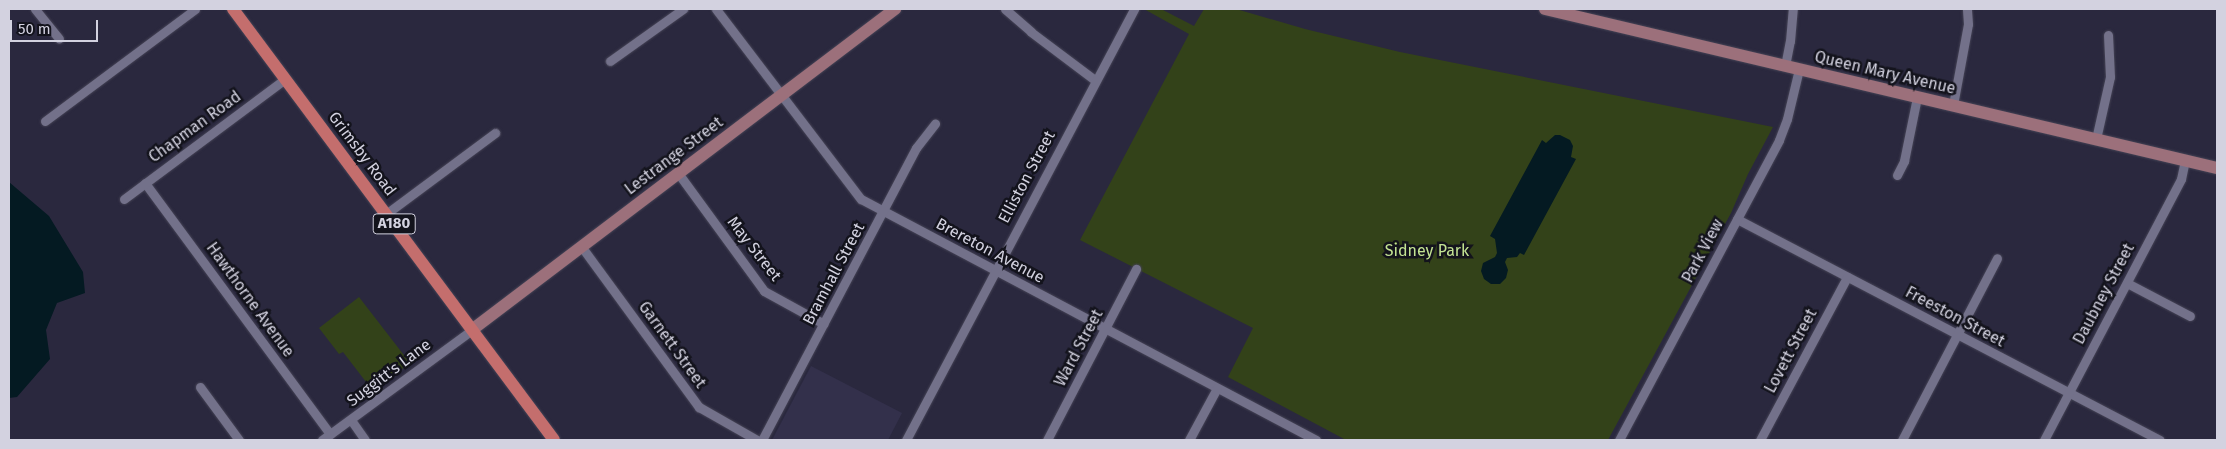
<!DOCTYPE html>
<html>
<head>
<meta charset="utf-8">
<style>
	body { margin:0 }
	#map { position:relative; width:2226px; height:449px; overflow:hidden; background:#2a283e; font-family:"Fira Sans",sans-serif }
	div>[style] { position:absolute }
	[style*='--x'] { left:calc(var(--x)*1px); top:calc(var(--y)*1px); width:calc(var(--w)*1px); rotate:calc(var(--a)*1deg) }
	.built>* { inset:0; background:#33304b }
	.green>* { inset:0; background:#334219 }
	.water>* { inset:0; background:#041a22 }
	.roads { filter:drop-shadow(0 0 1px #454355) drop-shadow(0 0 1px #454355) }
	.street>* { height:9px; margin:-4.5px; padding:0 4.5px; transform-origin:4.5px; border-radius:4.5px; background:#73718a }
	.secondary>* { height:12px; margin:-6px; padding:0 6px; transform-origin:6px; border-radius:6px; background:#9c707b }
	.primary>* { height:12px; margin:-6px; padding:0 6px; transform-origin:6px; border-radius:6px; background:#c46e6d }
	span { translate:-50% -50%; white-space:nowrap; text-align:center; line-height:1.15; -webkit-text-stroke:5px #13131c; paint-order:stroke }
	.shield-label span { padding:1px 4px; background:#13131c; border:1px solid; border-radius:4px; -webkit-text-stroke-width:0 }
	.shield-label { font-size:15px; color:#d3d2e0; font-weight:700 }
	.street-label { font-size:16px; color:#d3d2e0 }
	.park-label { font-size:16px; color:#c3e392 }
	.frame { position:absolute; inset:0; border:10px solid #d3d2e0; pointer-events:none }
	.scale { position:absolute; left:10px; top:20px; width:88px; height:22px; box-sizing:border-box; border:2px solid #d3d2e0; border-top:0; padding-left:6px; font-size:15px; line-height:18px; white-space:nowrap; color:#d3d2e0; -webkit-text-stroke:4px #13131c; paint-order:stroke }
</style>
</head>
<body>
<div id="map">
	<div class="built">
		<div style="clip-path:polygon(811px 366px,902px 413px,888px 440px,772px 440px)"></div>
	</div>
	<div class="green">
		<div style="clip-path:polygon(1144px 9px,1161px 9px,1194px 26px,1204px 9px,1236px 9px,1305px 29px,1400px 52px,1773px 127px,1748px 174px,1731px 213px,1608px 440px,1346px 440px,1228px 377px,1253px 328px,1080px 240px,1189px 34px)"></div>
		<div style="clip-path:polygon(359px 297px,410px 363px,373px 391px,343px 352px,339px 354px,319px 328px)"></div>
	</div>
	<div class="water">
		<div style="clip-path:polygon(1555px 135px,1560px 135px,1570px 140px,1573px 146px,1571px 157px,1576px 159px,1524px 255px,1520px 253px,1517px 257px,1507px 258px,1505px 262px,1508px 270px,1506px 278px,1500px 284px,1491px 284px,1484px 279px,1481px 271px,1483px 263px,1495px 257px,1497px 253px,1495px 239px,1490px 236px,1542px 140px,1546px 143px)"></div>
		<div style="clip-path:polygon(9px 182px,49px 216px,83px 272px,85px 293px,57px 303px,46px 330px,50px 359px,17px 397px,9px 398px)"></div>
	</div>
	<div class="roads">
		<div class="street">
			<div style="--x:35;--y:9;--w:38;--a:51"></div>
			<div style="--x:716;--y:9;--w:239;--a:52.7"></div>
			<div style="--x:861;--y:199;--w:515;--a:27.91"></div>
			<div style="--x:1005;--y:9;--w:35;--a:41"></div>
			<div style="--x:1031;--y:32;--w:80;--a:36.9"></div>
			<div style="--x:610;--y:61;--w:90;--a:-35.5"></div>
			<div style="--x:1785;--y:66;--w:25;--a:-79"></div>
			<div style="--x:1790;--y:41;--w:32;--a:-85"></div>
			<div style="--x:1953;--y:105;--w:82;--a:-79.5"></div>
			<div style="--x:1968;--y:24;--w:15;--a:-94"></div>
			<div style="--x:45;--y:121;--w:187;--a:-36.7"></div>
			<div style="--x:2096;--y:139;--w:64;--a:-77.3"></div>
			<div style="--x:2110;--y:77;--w:42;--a:-92.7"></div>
			<div style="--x:678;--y:173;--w:146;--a:53.9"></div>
			<div style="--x:764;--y:291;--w:68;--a:28.8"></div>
			<div style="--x:1897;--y:175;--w:16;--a:-63"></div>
			<div style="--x:1904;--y:161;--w:65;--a:-78.5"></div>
			<div style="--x:145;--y:183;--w:312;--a:53.6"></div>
			<div style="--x:124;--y:199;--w:201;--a:-36.7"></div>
			<div style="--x:386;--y:214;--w:136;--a:-36.6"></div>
			<div style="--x:1737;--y:219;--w:477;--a:27.6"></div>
			<div style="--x:581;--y:246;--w:200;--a:53.8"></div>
			<div style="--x:699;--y:407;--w:67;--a:29.6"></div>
			<div style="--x:2127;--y:283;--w:71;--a:27.6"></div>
			<div style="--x:200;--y:387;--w:66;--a:53.7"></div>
			<div style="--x:351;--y:420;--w:24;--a:55"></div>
			<div style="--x:322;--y:440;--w:187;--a:-36.3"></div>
			<div style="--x:762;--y:440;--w:330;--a:-62.2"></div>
			<div style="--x:916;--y:148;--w:31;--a:-52"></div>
			<div style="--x:906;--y:440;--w:488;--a:-62.1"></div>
			<div style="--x:1047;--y:440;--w:193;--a:-62.5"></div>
			<div style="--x:1189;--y:440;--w:59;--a:-61.7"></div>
			<div style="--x:1619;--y:440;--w:340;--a:-61.9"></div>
			<div style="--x:1779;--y:140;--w:22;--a:-69"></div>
			<div style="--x:1787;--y:119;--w:51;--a:-76.5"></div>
			<div style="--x:1760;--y:440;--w:185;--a:-61.9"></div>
			<div style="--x:1902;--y:440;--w:205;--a:-62.4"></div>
			<div style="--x:2044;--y:440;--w:295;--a:-62.3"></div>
			<div style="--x:2181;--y:179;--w:19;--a:-78"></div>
		</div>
		<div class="secondary">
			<div style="--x:1545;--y:9;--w:691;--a:13.31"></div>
			<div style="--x:473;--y:329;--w:530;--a:-37.17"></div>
		</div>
		<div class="primary">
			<div style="--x:233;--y:9;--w:537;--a:53.32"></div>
		</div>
	</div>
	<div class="shield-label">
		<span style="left:394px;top:224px">A180</span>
	</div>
	<div class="street-label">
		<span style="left:1885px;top:73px;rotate:13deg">Queen Mary Avenue</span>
		<span style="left:195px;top:127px;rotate:-36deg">Chapman Road</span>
		<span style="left:362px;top:154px;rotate:53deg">Grimsby Road</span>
		<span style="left:674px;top:156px;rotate:-37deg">Lestrange Street</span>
		<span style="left:1027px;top:177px;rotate:-62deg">Elliston Street</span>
		<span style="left:754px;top:249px;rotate:52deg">May Street</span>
		<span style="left:990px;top:251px;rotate:28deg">Brereton Avenue</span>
		<span style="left:1703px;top:251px;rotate:-62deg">Park View</span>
		<span style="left:834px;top:274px;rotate:-62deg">Bramhall Street</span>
		<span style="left:2104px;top:294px;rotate:-62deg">Daubney Street</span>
		<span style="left:250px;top:300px;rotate:54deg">Hawthorne Avenue</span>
		<span style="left:1955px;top:317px;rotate:28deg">Freeston Street</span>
		<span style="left:672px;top:345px;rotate:54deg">Garnett Street</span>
		<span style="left:1079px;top:348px;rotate:-62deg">Ward Street</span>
		<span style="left:1791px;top:351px;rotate:-62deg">Lovett Street</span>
		<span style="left:389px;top:373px;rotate:-37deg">Suggitt's Lane</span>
	</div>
	<div class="park-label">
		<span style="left:1427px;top:251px">Sidney Park</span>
	</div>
	<div class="frame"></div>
	<div class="scale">50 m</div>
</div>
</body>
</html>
